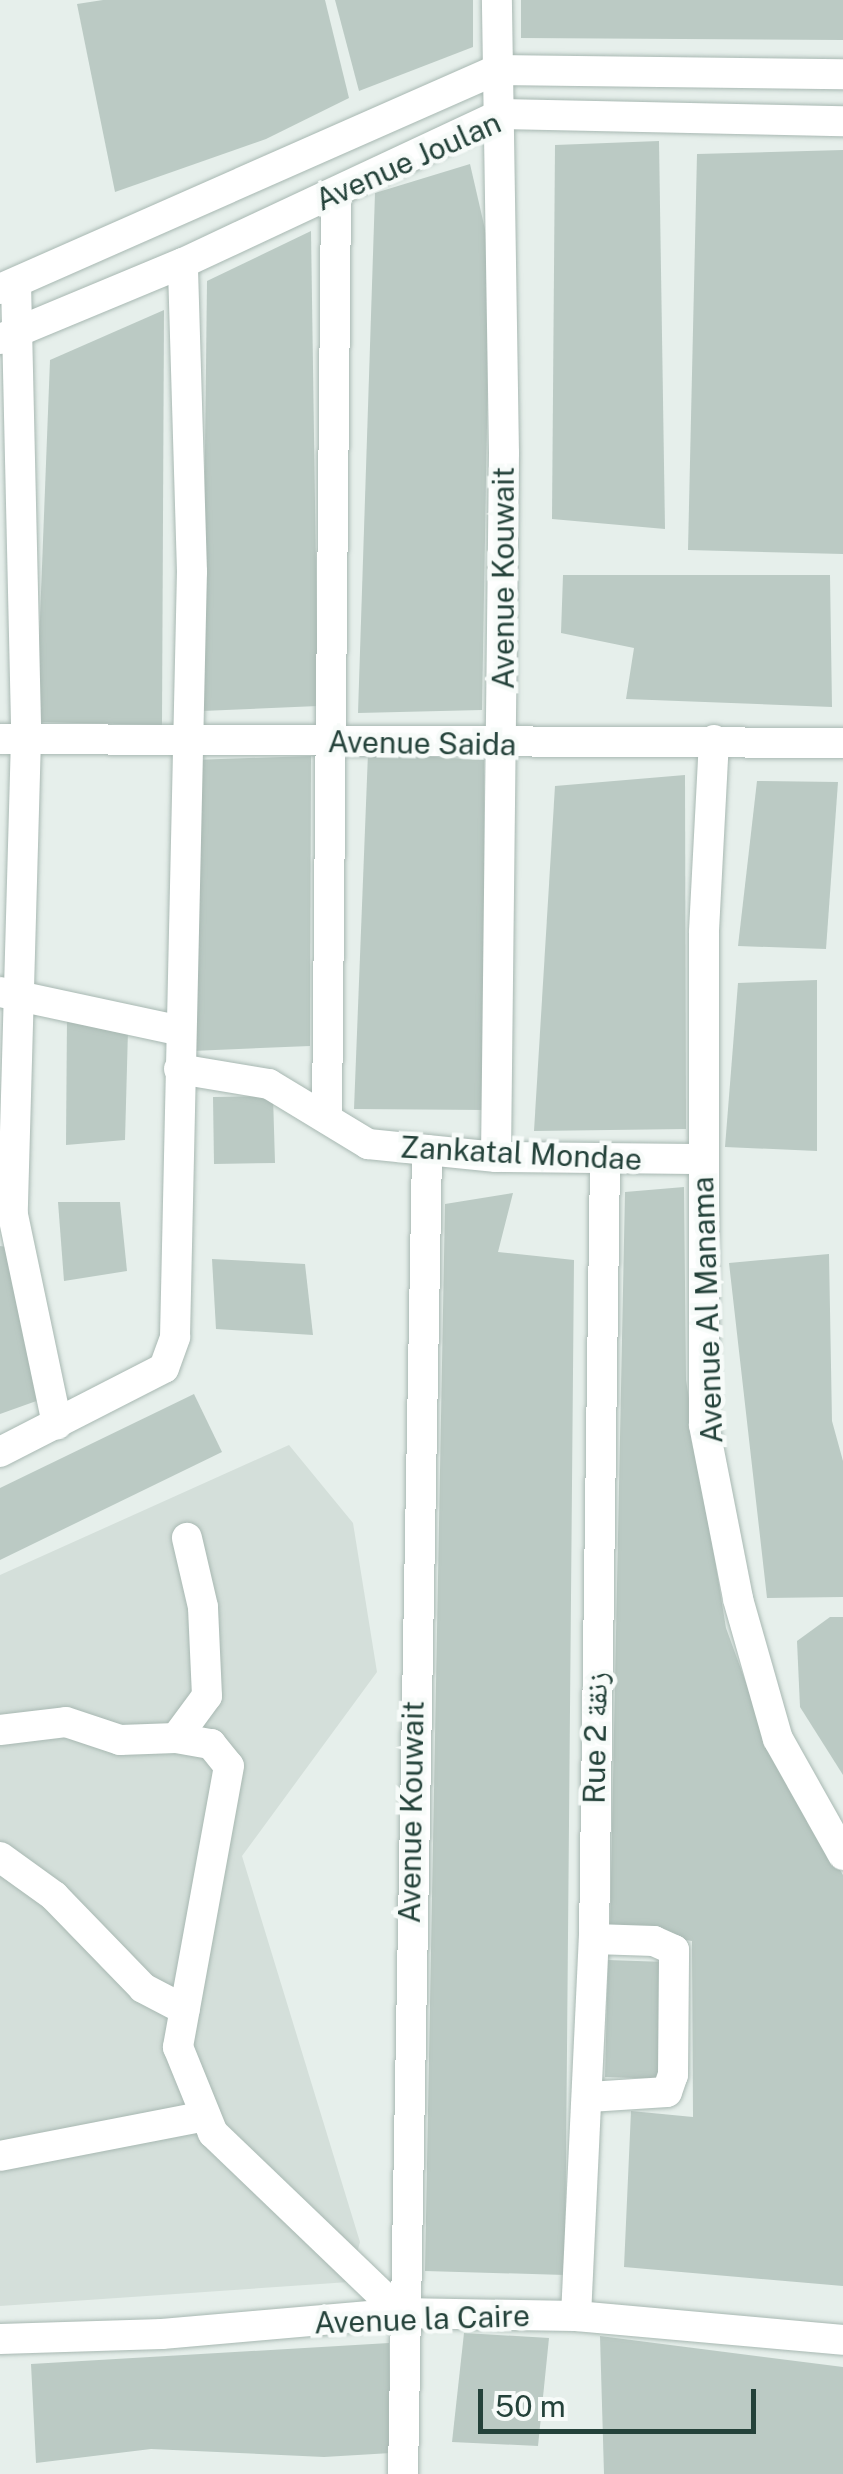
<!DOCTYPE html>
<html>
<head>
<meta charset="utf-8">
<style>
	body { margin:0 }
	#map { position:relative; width:843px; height:2474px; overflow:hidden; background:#e6efeb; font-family:"Public Sans","Noto Naskh Arabic",sans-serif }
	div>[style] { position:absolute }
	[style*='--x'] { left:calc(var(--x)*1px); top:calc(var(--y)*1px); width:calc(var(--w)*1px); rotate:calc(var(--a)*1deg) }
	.built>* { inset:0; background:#d4dfda }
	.building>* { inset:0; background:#bbcac4 }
	.roads { filter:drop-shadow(0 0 2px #a8b8b2) drop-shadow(0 0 2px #a8b8b2) }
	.minor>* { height:30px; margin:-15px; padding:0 15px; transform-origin:15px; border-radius:15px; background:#fff }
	span { translate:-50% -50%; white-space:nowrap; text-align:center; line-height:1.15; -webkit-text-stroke:9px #f7fbf9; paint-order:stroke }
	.street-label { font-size:30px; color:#24423a }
	.scale { position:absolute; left:478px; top:2389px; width:278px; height:45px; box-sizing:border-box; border:5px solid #24423a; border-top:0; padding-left:12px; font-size:30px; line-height:35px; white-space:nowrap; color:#24423a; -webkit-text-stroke:8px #f7fbf9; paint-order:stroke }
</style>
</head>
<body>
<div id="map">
	<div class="built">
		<div style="clip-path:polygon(289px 1445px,353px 1523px,377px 1672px,242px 1856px,360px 2242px,349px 2282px,0 2306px,0 1575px)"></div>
	</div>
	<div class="building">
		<div style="clip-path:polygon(103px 0,325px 0,349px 98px,266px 139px,115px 192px,77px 4px)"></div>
		<div style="clip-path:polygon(335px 0,473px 0,473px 47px,359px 91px)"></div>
		<div style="clip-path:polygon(521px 0,843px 0,843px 40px,521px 38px)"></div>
		<div style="clip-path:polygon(659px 141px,665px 529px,552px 519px,555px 145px)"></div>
		<div style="clip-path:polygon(843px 150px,843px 554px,688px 550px,697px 154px)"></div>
		<div style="clip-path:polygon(470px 164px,490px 251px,482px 710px,358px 713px,375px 193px)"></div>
		<div style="clip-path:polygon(311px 231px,318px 706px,202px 711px,207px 281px)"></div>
		<div style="clip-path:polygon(164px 310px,162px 725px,36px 722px,50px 360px)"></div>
		<div style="clip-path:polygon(563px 575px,830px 575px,832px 707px,626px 699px,634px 648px,561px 633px)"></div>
		<div style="clip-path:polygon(368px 753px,484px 760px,485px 1110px,354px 1109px)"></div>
		<div style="clip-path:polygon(311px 756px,310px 1046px,192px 1051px,193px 760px)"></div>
		<div style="clip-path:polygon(685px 775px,686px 1129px,534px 1131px,555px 786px)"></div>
		<div style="clip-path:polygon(757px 781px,838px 782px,826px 949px,738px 946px)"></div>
		<div style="clip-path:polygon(817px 980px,817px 1151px,725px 1147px,738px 983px)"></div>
		<div style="clip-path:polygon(67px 1016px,128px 1030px,125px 1140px,66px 1145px)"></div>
		<div style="clip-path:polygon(273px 1096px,275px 1163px,214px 1164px,213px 1097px)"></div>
		<div style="clip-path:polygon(684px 1187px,686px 1380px,726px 1628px,769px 1746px,843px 1875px,843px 2286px,624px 2267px,631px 2111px,693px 2117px,692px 1941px,610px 1928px,625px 1192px)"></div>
		<div style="clip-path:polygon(513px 1193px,498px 1252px,574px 1260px,565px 2275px,425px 2271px,445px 1204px)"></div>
		<div style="clip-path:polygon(58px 1202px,120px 1202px,127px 1271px,64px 1281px)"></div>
		<div style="clip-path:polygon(0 1246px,7px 1247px,42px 1399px,0 1414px)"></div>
		<div style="clip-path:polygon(829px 1254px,832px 1421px,843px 1461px,843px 1597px,767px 1598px,729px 1263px)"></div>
		<div style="clip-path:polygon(212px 1259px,305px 1264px,313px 1335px,216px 1329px)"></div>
		<div style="clip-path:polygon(194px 1394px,222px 1452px,0 1560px,0 1488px)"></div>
		<div style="clip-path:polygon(830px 1617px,843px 1617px,843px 1775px,800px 1707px,797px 1641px)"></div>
		<div style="clip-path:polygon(608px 1960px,666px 1962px,664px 2079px,605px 2077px)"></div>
		<div style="clip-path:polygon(464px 2333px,549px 2338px,538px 2446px,452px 2442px)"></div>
		<div style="clip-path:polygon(600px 2336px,843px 2367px,843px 2474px,604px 2474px)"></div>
		<div style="clip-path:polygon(389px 2343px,391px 2453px,324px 2457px,151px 2449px,36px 2463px,31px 2364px)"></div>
	</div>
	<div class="roads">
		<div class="minor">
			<div style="--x:16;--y:283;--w:455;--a:88.7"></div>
			<div style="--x:26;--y:738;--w:477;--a:91.6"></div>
			<div style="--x:13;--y:1215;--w:214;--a:78.1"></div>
			<div style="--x:0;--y:289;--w:542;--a:-23.82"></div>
			<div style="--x:496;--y:70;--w:347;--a:0.7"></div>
			<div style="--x:0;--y:339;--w:198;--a:-22.6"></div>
			<div style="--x:183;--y:263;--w:351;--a:-25.1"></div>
			<div style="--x:501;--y:114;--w:342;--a:1.2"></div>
			<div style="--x:0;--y:739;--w:843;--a:0.27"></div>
			<div style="--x:714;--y:740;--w:193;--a:93"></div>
			<div style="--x:704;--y:933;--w:492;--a:90"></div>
			<div style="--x:704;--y:1425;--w:177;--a:78.9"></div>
			<div style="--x:738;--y:1599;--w:146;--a:74.1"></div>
			<div style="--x:778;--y:1739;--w:133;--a:60.7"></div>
			<div style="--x:0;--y:992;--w:182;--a:12.1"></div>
			<div style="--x:179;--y:1069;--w:91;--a:9.5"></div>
			<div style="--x:269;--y:1084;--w:116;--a:31.2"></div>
			<div style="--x:368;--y:1144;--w:129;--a:5.8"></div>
			<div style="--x:496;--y:1157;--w:207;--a:0.6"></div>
			<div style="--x:327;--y:1116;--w:922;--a:-89.44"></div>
			<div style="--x:496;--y:1157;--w:704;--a:-89.35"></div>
			<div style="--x:504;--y:453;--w:453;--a:-90.9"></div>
			<div style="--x:0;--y:1452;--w:184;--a:-27.1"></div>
			<div style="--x:164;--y:1368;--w:33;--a:-70"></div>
			<div style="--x:175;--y:1337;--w:765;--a:-88.73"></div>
			<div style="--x:192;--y:572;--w:309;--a:-91.7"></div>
			<div style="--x:0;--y:1730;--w:66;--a:-6.9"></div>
			<div style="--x:66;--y:1722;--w:57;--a:18.4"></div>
			<div style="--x:120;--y:1740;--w:56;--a:-2"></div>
			<div style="--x:176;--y:1738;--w:36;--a:10"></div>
			<div style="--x:211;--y:1744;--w:28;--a:51"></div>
			<div style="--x:229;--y:1766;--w:286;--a:100.3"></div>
			<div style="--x:178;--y:2047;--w:93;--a:67.9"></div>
			<div style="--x:213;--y:2133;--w:260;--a:43.8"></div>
			<div style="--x:176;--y:1738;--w:52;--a:-53.6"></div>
			<div style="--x:207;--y:1696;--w:89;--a:-92.6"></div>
			<div style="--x:203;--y:1607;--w:71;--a:-103.1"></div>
			<div style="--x:0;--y:1857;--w:67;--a:35.8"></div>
			<div style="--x:54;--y:1896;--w:128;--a:45.9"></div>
			<div style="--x:143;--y:1988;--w:47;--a:27.6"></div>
			<div style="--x:589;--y:2097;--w:78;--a:-3.7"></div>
			<div style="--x:667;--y:2092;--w:18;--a:-71"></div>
			<div style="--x:673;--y:2075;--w:125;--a:-89.5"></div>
			<div style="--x:674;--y:1950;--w:22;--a:-156"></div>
			<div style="--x:654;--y:1941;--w:60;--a:-178.1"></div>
			<div style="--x:0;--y:2156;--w:209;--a:-11"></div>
			<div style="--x:576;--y:2316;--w:377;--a:-87.3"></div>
			<div style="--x:594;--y:1939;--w:779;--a:-89.19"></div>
			<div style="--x:0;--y:2339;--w:162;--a:-1.8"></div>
			<div style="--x:162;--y:2334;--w:240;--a:-5"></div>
			<div style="--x:401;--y:2313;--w:175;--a:1"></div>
			<div style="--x:576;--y:2316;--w:268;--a:5.1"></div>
			<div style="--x:403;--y:2474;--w:1324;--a:-88.96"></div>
		</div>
	</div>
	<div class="street-label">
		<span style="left:408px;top:161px;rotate:-24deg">Avenue Joulan</span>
		<span style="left:503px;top:578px;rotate:-90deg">Avenue Kouwait</span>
		<span style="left:422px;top:743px;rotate:1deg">Avenue Saida</span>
		<span style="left:521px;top:1153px;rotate:3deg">Zankatal Mondae</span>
		<span style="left:707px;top:1310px;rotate:-92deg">Avenue Al Manama</span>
		<span style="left:595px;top:1738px;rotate:-89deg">Rue 2 زنقة</span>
		<span style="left:411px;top:1812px;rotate:-89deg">Avenue Kouwait</span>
		<span style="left:422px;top:2319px;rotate:-2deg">Avenue la Caire</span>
	</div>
	<div class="scale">50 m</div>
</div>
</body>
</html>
